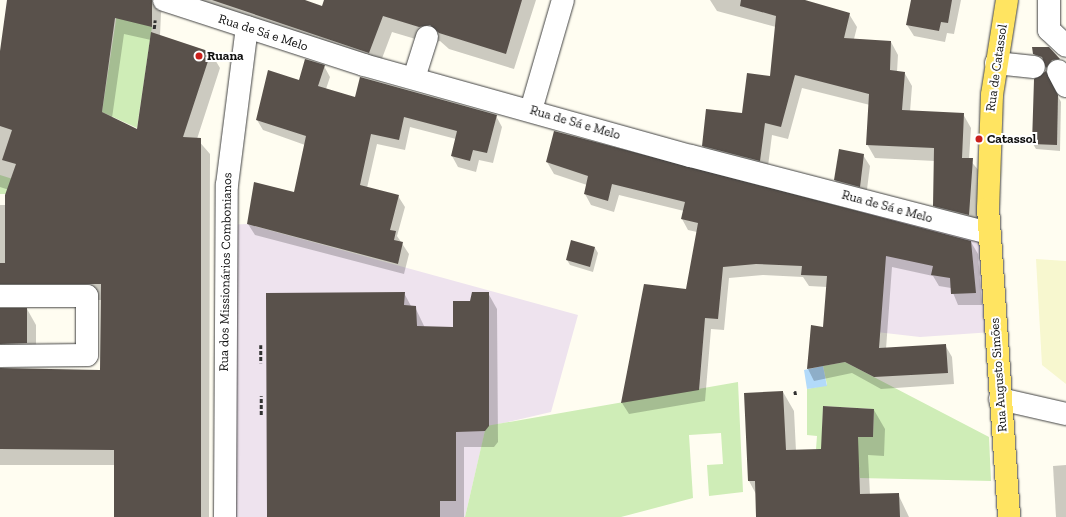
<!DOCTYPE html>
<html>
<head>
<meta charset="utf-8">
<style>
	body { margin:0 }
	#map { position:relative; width:1066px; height:517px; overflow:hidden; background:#fffdf1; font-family:"Zilla Slab",serif }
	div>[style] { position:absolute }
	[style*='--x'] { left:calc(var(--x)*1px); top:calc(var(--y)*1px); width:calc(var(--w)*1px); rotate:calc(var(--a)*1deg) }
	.industrial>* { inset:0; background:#eee3ee }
	.farmland>* { inset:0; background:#f7f7cf }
	.green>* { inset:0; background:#cfedb7 }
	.water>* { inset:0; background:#b2dafa }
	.shadow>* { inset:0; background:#0003 }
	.building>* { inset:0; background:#59514b }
	.path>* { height:2.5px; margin-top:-1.25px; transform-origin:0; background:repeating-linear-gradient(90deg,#313131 0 4px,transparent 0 6px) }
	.roads { filter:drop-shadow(0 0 1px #424242) drop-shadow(0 0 1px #424242) }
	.minor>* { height:22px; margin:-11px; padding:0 11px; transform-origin:11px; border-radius:11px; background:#fff }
	.major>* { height:22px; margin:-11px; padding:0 11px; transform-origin:11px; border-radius:11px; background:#ffe461 }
	.dots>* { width:11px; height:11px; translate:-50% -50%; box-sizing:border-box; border:2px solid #fff; border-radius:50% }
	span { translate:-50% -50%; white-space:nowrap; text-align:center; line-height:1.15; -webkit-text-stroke:4px #fff; paint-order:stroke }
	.street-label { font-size:13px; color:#0f0f0f }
	.poi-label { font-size:13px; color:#0f0f0f; font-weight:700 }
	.left { translate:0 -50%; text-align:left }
</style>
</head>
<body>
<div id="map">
	<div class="industrial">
		<div style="clip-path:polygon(861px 203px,987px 234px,993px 332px,920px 337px,850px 329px)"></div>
		<div style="clip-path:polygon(247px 224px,578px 315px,551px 412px,486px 427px,465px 517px,227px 517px,227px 225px)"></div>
	</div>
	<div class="farmland">
		<div style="clip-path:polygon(1036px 259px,1066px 261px,1066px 384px,1042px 365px)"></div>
	</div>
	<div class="green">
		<div style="clip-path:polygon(119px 0,152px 27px,137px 128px,102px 112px)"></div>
		<div style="clip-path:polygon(0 175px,29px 184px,29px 194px,0 194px)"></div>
		<div style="clip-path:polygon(evenodd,845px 362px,989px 437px,991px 481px,860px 478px,859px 469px,816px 449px,817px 436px,807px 435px,807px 389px,827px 385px,823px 366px,845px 362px,823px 406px,874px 409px,873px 437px,822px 435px,823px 406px)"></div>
		<div style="clip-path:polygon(738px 382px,743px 492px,709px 496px,707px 465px,723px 464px,721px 433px,689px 435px,693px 498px,621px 517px,465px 517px,486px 426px)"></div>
	</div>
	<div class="water">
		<div style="clip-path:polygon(823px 366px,827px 386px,807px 389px,804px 370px)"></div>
	</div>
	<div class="shadow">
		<div style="clip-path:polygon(evenodd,8px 0,302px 0,323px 7px,325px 0,536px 0,514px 69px,449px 49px,440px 41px,429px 43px,392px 32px,378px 69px,166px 1px,161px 13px,160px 36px,211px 53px,220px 68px,197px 139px,210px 154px,209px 517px,115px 517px,115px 465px,0 465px,0 369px,101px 371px,102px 300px,9px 299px,0 304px,0 205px,56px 205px,0 187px,0 57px,8px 0,124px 34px,151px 40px,138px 131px,112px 118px,124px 34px)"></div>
		<div style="clip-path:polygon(710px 0,800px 0,849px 14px,857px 27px,854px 39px,891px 42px,898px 55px,897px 72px,904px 72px,912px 86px,910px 112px,963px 114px,971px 128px,969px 159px,980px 172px,979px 224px,942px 219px,934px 205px,935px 161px,875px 158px,867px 144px,870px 105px,802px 88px,788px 139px,772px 135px,767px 174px,710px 159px,703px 146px,743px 114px,771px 77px,776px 27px,717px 11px)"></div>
		<div style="clip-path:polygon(912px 0,961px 0,954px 34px,947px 33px,945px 42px,914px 36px,907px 25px)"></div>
		<div style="clip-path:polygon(1049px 48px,1062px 63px,1050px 72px,1034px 54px)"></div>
		<div style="clip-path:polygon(324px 66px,330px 77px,326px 89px,356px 99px,496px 116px,502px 127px,493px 163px,479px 160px,476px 172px,458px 167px,452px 156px,456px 139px,410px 127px,405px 150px,377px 144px,367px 188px,398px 196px,405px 207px,397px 236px,409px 254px,404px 274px,255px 235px,248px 224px,295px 193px,305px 145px,263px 130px,257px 120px,299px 82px)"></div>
		<div style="clip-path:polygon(1048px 77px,1061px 102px,1060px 151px,1036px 149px,1033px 144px)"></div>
		<div style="clip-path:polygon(863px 155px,870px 166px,866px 197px,842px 191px,835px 180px)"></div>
		<div style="clip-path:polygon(547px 162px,971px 242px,978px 254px,982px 305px,958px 305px,951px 288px,939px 286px,933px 276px,892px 267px,886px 349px,945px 345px,952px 357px,954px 384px,881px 389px,852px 373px,814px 381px,808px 369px,812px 326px,824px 328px,827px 287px,809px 286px,803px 277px,763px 275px,729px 278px,724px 330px,711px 329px,705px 401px,629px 414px,622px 403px,645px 285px,687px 290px,697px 232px,688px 230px,682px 219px,684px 211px,619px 195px,614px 212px,591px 205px,585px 194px,587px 185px,554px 174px)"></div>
		<div style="clip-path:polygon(595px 248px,598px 253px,593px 272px,570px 265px,567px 260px)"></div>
		<div style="clip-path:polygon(404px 293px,411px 306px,415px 307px,425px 328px,454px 328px,471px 302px,488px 293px,497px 309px,498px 442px,494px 447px,464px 447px,464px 517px,268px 517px)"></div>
		<div style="clip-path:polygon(0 308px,27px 309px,36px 325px,36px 359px,0 364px)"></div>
		<div style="clip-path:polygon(783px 392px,794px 411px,796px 451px,822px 450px,874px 410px,885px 429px,884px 456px,868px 455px,870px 495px,898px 494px,909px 517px,757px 517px,756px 494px,749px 481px,745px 394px)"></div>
		<div style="clip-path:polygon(1066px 465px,1066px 517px,1056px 517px,1053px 466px)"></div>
	</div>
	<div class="building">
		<div style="clip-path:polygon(7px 0,152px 0,152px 27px,115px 18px,102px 112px,137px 129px,151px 32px,211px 52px,183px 137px,201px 138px,201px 517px,114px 517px,114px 450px,0 449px,0 368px,100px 370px,101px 284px,0 284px,0 263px,5px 263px,5px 195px,16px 164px,2px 160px,12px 130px,0 126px,0 51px)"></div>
		<div style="clip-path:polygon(212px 0,305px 0,322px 6px,324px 0,522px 0,506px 54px,439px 33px,430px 25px,419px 27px,383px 16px,369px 53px)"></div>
		<div style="clip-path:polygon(741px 0,805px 0,850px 13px,844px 38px,891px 41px,890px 70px,905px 72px,902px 110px,964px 113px,962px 158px,973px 158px,969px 215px,933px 206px,934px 148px,866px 145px,869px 94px,795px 75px,781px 127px,765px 123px,760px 161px,702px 146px,706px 109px,742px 113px,747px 73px,770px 76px,776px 16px,740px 6px)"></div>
		<div style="clip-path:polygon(911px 0,952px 0,948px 23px,941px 22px,939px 31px,906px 25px)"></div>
		<div style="clip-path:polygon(1032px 47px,1049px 47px,1060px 59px,1052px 60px,1046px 68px,1042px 57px,1033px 54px)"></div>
		<div style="clip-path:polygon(305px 59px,325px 65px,318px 86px,355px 97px,360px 77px,497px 115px,487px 153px,473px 150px,470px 161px,451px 156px,457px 131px,404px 117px,399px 140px,371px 134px,360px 185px,399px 195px,390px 230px,396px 231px,394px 240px,403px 242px,398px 264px,247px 224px,254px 182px,294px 192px,306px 136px,256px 120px,268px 70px,299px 80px)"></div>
		<div style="clip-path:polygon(1046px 71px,1058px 95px,1057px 145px,1032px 144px,1034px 79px)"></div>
		<div style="clip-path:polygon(554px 131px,971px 241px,976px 293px,951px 294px,950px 278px,931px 275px,933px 266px,886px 256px,879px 348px,946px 344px,948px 373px,874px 377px,845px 362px,807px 369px,811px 325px,823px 327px,827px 276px,801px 275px,802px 266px,756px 264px,723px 267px,718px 319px,705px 318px,699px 390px,621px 403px,644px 284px,686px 289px,698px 223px,681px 219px,685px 202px,612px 184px,608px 201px,584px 194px,588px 176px,546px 162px)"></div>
		<div style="clip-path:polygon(839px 149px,864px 154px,860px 187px,834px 180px)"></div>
		<div style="clip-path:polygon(571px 240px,595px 247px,590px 267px,566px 260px)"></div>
		<div style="clip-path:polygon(405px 292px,404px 305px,416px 306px,417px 326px,453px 327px,453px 301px,470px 301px,472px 292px,489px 292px,489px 426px,485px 431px,456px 432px,456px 501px,440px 501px,440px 517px,267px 517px,266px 293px)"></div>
		<div style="clip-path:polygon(0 308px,27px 308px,27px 343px,0 344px)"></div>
		<div style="clip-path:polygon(783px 391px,786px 450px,821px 449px,823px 406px,874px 409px,873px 437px,858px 437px,860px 494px,899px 493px,900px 517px,756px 517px,755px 481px,748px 481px,744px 393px)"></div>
	</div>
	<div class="path">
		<div style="--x:154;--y:29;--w:9;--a:-84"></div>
		<div style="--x:261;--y:345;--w:18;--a:90"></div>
		<div style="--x:795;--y:391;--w:5;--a:79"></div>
		<div style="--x:261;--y:415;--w:19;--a:-90"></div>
	</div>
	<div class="roads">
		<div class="minor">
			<div style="--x:164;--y:0;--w:210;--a:18"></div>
			<div style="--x:364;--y:65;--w:339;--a:15.6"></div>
			<div style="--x:691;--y:156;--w:308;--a:14.5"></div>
			<div style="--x:1049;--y:0;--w:30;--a:90"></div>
			<div style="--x:1049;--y:30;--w:23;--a:43"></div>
			<div style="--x:996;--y:63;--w:38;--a:6"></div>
			<div style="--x:1058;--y:71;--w:17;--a:62"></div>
			<div style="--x:414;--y:78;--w:43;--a:-72.4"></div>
			<div style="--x:531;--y:110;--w:115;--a:-73.8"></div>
			<div style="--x:0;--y:296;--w:87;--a:0"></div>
			<div style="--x:87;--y:296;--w:59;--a:90"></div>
			<div style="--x:87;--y:355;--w:87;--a:179.3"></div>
			<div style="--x:1000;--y:399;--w:68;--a:12.8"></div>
			<div style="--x:225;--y:517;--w:332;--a:-89.7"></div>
			<div style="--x:227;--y:185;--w:159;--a:-82.8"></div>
		</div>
		<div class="major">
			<div style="--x:1007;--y:0;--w:96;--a:99"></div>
			<div style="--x:992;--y:95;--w:113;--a:92"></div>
			<div style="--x:988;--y:208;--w:310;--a:86.1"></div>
		</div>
	</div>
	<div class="dots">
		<div style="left:199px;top:56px;background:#ca201c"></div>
		<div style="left:979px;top:139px;background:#ca201c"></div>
	</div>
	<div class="street-label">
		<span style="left:263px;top:33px;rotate:18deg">Rua de Sá e Melo</span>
		<span style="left:997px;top:68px;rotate:-82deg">Rua de Catassol</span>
		<span style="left:575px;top:123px;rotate:16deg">Rua de Sá e Melo</span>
		<span style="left:887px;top:207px;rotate:15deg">Rua de Sá e Melo</span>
		<span style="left:226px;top:272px;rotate:-89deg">Rua dos Missionários Combonianos</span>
		<span style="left:999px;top:375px;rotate:-94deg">Rua Augusto Simões</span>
	</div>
	<div class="poi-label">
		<span class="left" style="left:207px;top:56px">Ruana</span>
		<span class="left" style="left:987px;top:139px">Catassol</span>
	</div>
</div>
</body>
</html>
